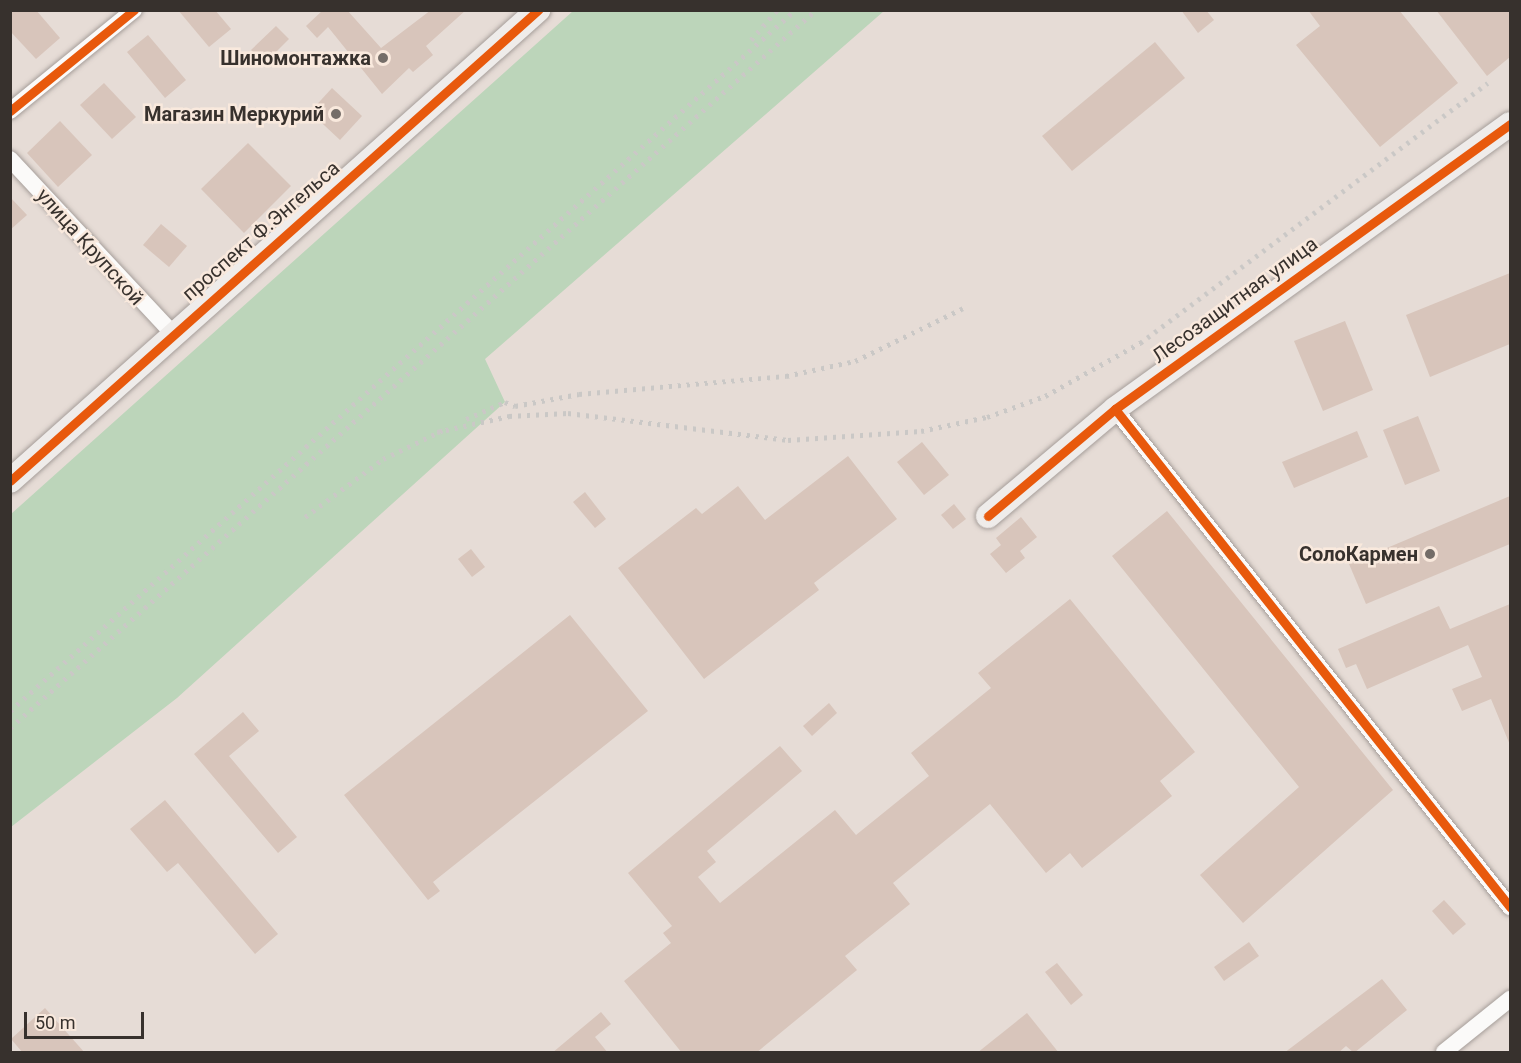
<!DOCTYPE html>
<html>
<head>
<meta charset="utf-8">
<style>
	body { margin:0 }
	#map { position:relative; width:1521px; height:1063px; overflow:hidden; background:#e6dcd6; font-family:Roboto,sans-serif }
	div>[style] { position:absolute }
	[style*='--x'] { left:calc(var(--x)*1px); top:calc(var(--y)*1px); width:calc(var(--w)*1px); rotate:calc(var(--a)*1deg) }
	.green>* { inset:0; background:#bcd5ba }
	.building>* { inset:0; background:#d8c5bb }
	.roads { filter:drop-shadow(0 0 2px #a69e9a) drop-shadow(0 0 2px #a69e9a) }
	.street>* { height:16px; margin:-8px; padding:0 8px; transform-origin:8px; border-radius:8px; background:#fbfaf9 }
	.secondary>* { height:24px; margin:-12px; padding:0 12px; transform-origin:12px; border-radius:12px; background:#efecea }
	.rail>* { height:4.5px; margin-top:-2.25px; transform-origin:0; background:repeating-linear-gradient(90deg,#cac8c6 0 3px,transparent 0 9px) }
	.cycleway>* { height:9px; margin:-4.5px; padding:0 4.5px; transform-origin:4.5px; border-radius:4.5px; background:#e8590c }
	.dots>* { width:16px; height:16px; translate:-50% -50%; box-sizing:border-box; border:3px solid #f9e9dd; border-radius:50% }
	span { translate:-50% -50%; white-space:nowrap; text-align:center; line-height:1.15; -webkit-text-stroke:5px #f9e9dd; paint-order:stroke }
	.poi-label { font-size:20px; color:#37312d; font-weight:700 }
	.right { translate:-100% -50%; text-align:right }
	.street-label { font-size:20px; color:#37312d }
	.frame { position:absolute; inset:0; border:12px solid #37312d; pointer-events:none }
	.scale { position:absolute; left:24px; top:1012px; width:120px; height:27px; box-sizing:border-box; border:3px solid #37312d; border-top:0; padding-left:8px; font-size:18px; line-height:21px; white-space:nowrap; color:#37312d; -webkit-text-stroke:4px #f9e9dd; paint-order:stroke }
</style>
</head>
<body>
<div id="map">
	<div class="green">
		<div style="clip-path:polygon(573px 11px,884px 11px,485px 359px,505px 402px,177px 698px,11px 827px,11px 514px)"></div>
	</div>
	<div class="building">
		<div style="clip-path:polygon(10px 10px,36px 10px,60px 38px,36px 59px,10px 31px)"></div>
		<div style="clip-path:polygon(178px 10px,215px 10px,231px 29px,209px 47px)"></div>
		<div style="clip-path:polygon(323px 10px,347px 10px,381px 48px,431px 10px,466px 10px,426px 46px,433px 55px,413px 72px,409px 68px,382px 94px,328px 27px,317px 38px,306px 26px)"></div>
		<div style="clip-path:polygon(1181px 10px,1206px 10px,1214px 20px,1198px 33px)"></div>
		<div style="clip-path:polygon(1308px 10px,1399px 10px,1458px 83px,1380px 147px,1296px 45px,1320px 26px)"></div>
		<div style="clip-path:polygon(1436px 10px,1510px 10px,1510px 57px,1487px 76px)"></div>
		<div style="clip-path:polygon(276px 26px,289px 39px,265px 63px,251px 50px)"></div>
		<div style="clip-path:polygon(148px 35px,186px 80px,165px 98px,127px 52px)"></div>
		<div style="clip-path:polygon(1155px 42px,1185px 78px,1072px 171px,1042px 136px)"></div>
		<div style="clip-path:polygon(104px 83px,136px 117px,112px 139px,80px 105px)"></div>
		<div style="clip-path:polygon(332px 88px,362px 116px,340px 140px,310px 112px)"></div>
		<div style="clip-path:polygon(60px 121px,92px 155px,58px 187px,27px 153px)"></div>
		<div style="clip-path:polygon(248px 143px,291px 186px,244px 233px,201px 189px)"></div>
		<div style="clip-path:polygon(10px 197px,27px 215px,10px 230px)"></div>
		<div style="clip-path:polygon(161px 224px,187px 246px,169px 267px,143px 245px)"></div>
		<div style="clip-path:polygon(1510px 273px,1510px 344px,1430px 377px,1406px 315px)"></div>
		<div style="clip-path:polygon(1345px 321px,1373px 390px,1323px 411px,1294px 341px)"></div>
		<div style="clip-path:polygon(1418px 416px,1440px 471px,1405px 485px,1383px 430px)"></div>
		<div style="clip-path:polygon(1357px 431px,1368px 457px,1294px 488px,1282px 462px)"></div>
		<div style="clip-path:polygon(922px 442px,949px 475px,924px 495px,897px 462px)"></div>
		<div style="clip-path:polygon(848px 456px,897px 519px,814px 583px,819px 590px,704px 679px,618px 568px,696px 508px,702px 514px,738px 486px,765px 520px)"></div>
		<div style="clip-path:polygon(585px 492px,606px 519px,595px 528px,573px 502px)"></div>
		<div style="clip-path:polygon(1510px 496px,1510px 544px,1366px 604px,1349px 564px)"></div>
		<div style="clip-path:polygon(954px 504px,966px 519px,953px 529px,941px 515px)"></div>
		<div style="clip-path:polygon(1167px 511px,1393px 790px,1243px 923px,1200px 875px,1299px 787px,1112px 556px)"></div>
		<div style="clip-path:polygon(1021px 517px,1037px 537px,1020px 551px,1025px 558px,1006px 573px,990px 554px,1001px 545px,996px 538px)"></div>
		<div style="clip-path:polygon(471px 549px,485px 567px,472px 577px,458px 559px)"></div>
		<div style="clip-path:polygon(1070px 599px,1195px 752px,1160px 781px,1172px 796px,1082px 868px,1070px 853px,1046px 873px,990px 804px,893px 883px,910px 904px,845px 956px,857px 970px,756px 1053px,682px 1053px,624px 981px,671px 943px,663px 933px,672px 926px,628px 873px,780px 746px,802px 771px,707px 851px,716px 862px,698px 877px,720px 903px,835px 810px,856px 835px,929px 776px,911px 753px,991px 688px,978px 673px)"></div>
		<div style="clip-path:polygon(1510px 604px,1510px 745px,1491px 699px,1462px 711px,1452px 689px,1482px 677px,1468px 645px,1367px 689px,1356px 664px,1346px 668px,1338px 649px,1439px 606px,1450px 629px)"></div>
		<div style="clip-path:polygon(570px 615px,648px 711px,433px 882px,440px 891px,428px 900px,344px 795px)"></div>
		<div style="clip-path:polygon(829px 703px,837px 713px,812px 736px,803px 726px)"></div>
		<div style="clip-path:polygon(243px 712px,259px 731px,229px 756px,297px 837px,278px 853px,194px 754px)"></div>
		<div style="clip-path:polygon(165px 800px,278px 934px,255px 954px,178px 863px,167px 872px,130px 829px)"></div>
		<div style="clip-path:polygon(1444px 900px,1466px 924px,1453px 935px,1432px 911px)"></div>
		<div style="clip-path:polygon(1249px 942px,1259px 956px,1224px 981px,1214px 967px)"></div>
		<div style="clip-path:polygon(1057px 963px,1083px 995px,1071px 1005px,1045px 972px)"></div>
		<div style="clip-path:polygon(1382px 979px,1407px 1010px,1354px 1053px,1346px 1046px,1338px 1053px,1284px 1053px)"></div>
		<div style="clip-path:polygon(45px 1008px,85px 1053px,23px 1053px,11px 1039px)"></div>
		<div style="clip-path:polygon(601px 1012px,611px 1024px,595px 1037px,608px 1053px,552px 1053px)"></div>
		<div style="clip-path:polygon(1027px 1013px,1059px 1053px,977px 1053px)"></div>
	</div>
	<div class="roads">
		<div class="street">
			<div style="--x:10;--y:111;--w:160;--a:-39.2"></div>
			<div style="--x:10;--y:159;--w:238;--a:47"></div>
			<div style="--x:1115;--y:409;--w:636;--a:51.58"></div>
			<div style="--x:1444;--y:1052;--w:85;--a:-38.8"></div>
		</div>
		<div class="secondary">
			<div style="--x:10;--y:481;--w:708;--a:-41.73"></div>
			<div style="--x:988;--y:516;--w:166;--a:-40.1"></div>
			<div style="--x:1115;--y:409;--w:487;--a:-35.8"></div>
		</div>
	</div>
	<div class="rail">
		<div style="--x:751;--y:40;--w:40;--a:-49"></div>
		<div style="--x:466;--y:419;--w:43;--a:-23.6"></div>
		<div style="--x:505;--y:402;--w:11;--a:22"></div>
		<div style="--x:515;--y:406;--w:65;--a:-10.6"></div>
		<div style="--x:579;--y:394;--w:208;--a:-5"></div>
		<div style="--x:786;--y:376;--w:71;--a:-12.3"></div>
		<div style="--x:855;--y:361;--w:120;--a:-26.1"></div>
		<div style="--x:437;--y:432;--w:74;--a:-12.5"></div>
		<div style="--x:509;--y:416;--w:59;--a:-2.9"></div>
		<div style="--x:568;--y:413;--w:222;--a:7"></div>
		<div style="--x:788;--y:440;--w:133;--a:-3.9"></div>
		<div style="--x:921;--y:431;--w:67;--a:-12"></div>
		<div style="--x:987;--y:417;--w:62;--a:-19.9"></div>
		<div style="--x:1045;--y:396;--w:109;--a:-29.2"></div>
		<div style="--x:1140;--y:343;--w:434;--a:-36.8"></div>
		<div style="--x:305;--y:517;--w:97;--a:-36.6"></div>
		<div style="--x:383;--y:459;--w:69;--a:-25.8"></div>
		<div style="--x:10;--y:711;--w:1052;--a:-41.76"></div>
		<div style="--x:10;--y:728;--w:1079;--a:-41.7"></div>
	</div>
	<div class="cycleway">
		<div style="--x:10;--y:111;--w:160;--a:-39.2"></div>
		<div style="--x:1115;--y:409;--w:636;--a:51.58"></div>
		<div style="--x:10;--y:481;--w:708;--a:-41.73"></div>
		<div style="--x:988;--y:516;--w:166;--a:-40.1"></div>
		<div style="--x:1115;--y:409;--w:487;--a:-35.8"></div>
	</div>
	<div class="dots">
		<div style="left:383px;top:58px;background:#746d68"></div>
		<div style="left:336px;top:114px;background:#746d68"></div>
		<div style="left:1430px;top:554px;background:#746d68"></div>
	</div>
	<div class="poi-label">
		<span class="right" style="left:371px;top:58px">Шиномонтажка</span>
		<span class="right" style="left:324px;top:114px">Магазин Меркурий</span>
		<span class="right" style="left:1418px;top:554px">СолоКармен</span>
	</div>
	<div class="street-label">
		<span style="left:261px;top:231px;rotate:-41deg">проспект Ф.Энгельса</span>
		<span style="left:90px;top:247px;rotate:48deg">улица Крупской</span>
		<span style="left:1235px;top:300px;rotate:-36deg">Лесозащитная улица</span>
	</div>
	<div class="frame"></div>
	<div class="scale">50 m</div>
</div>
</body>
</html>
